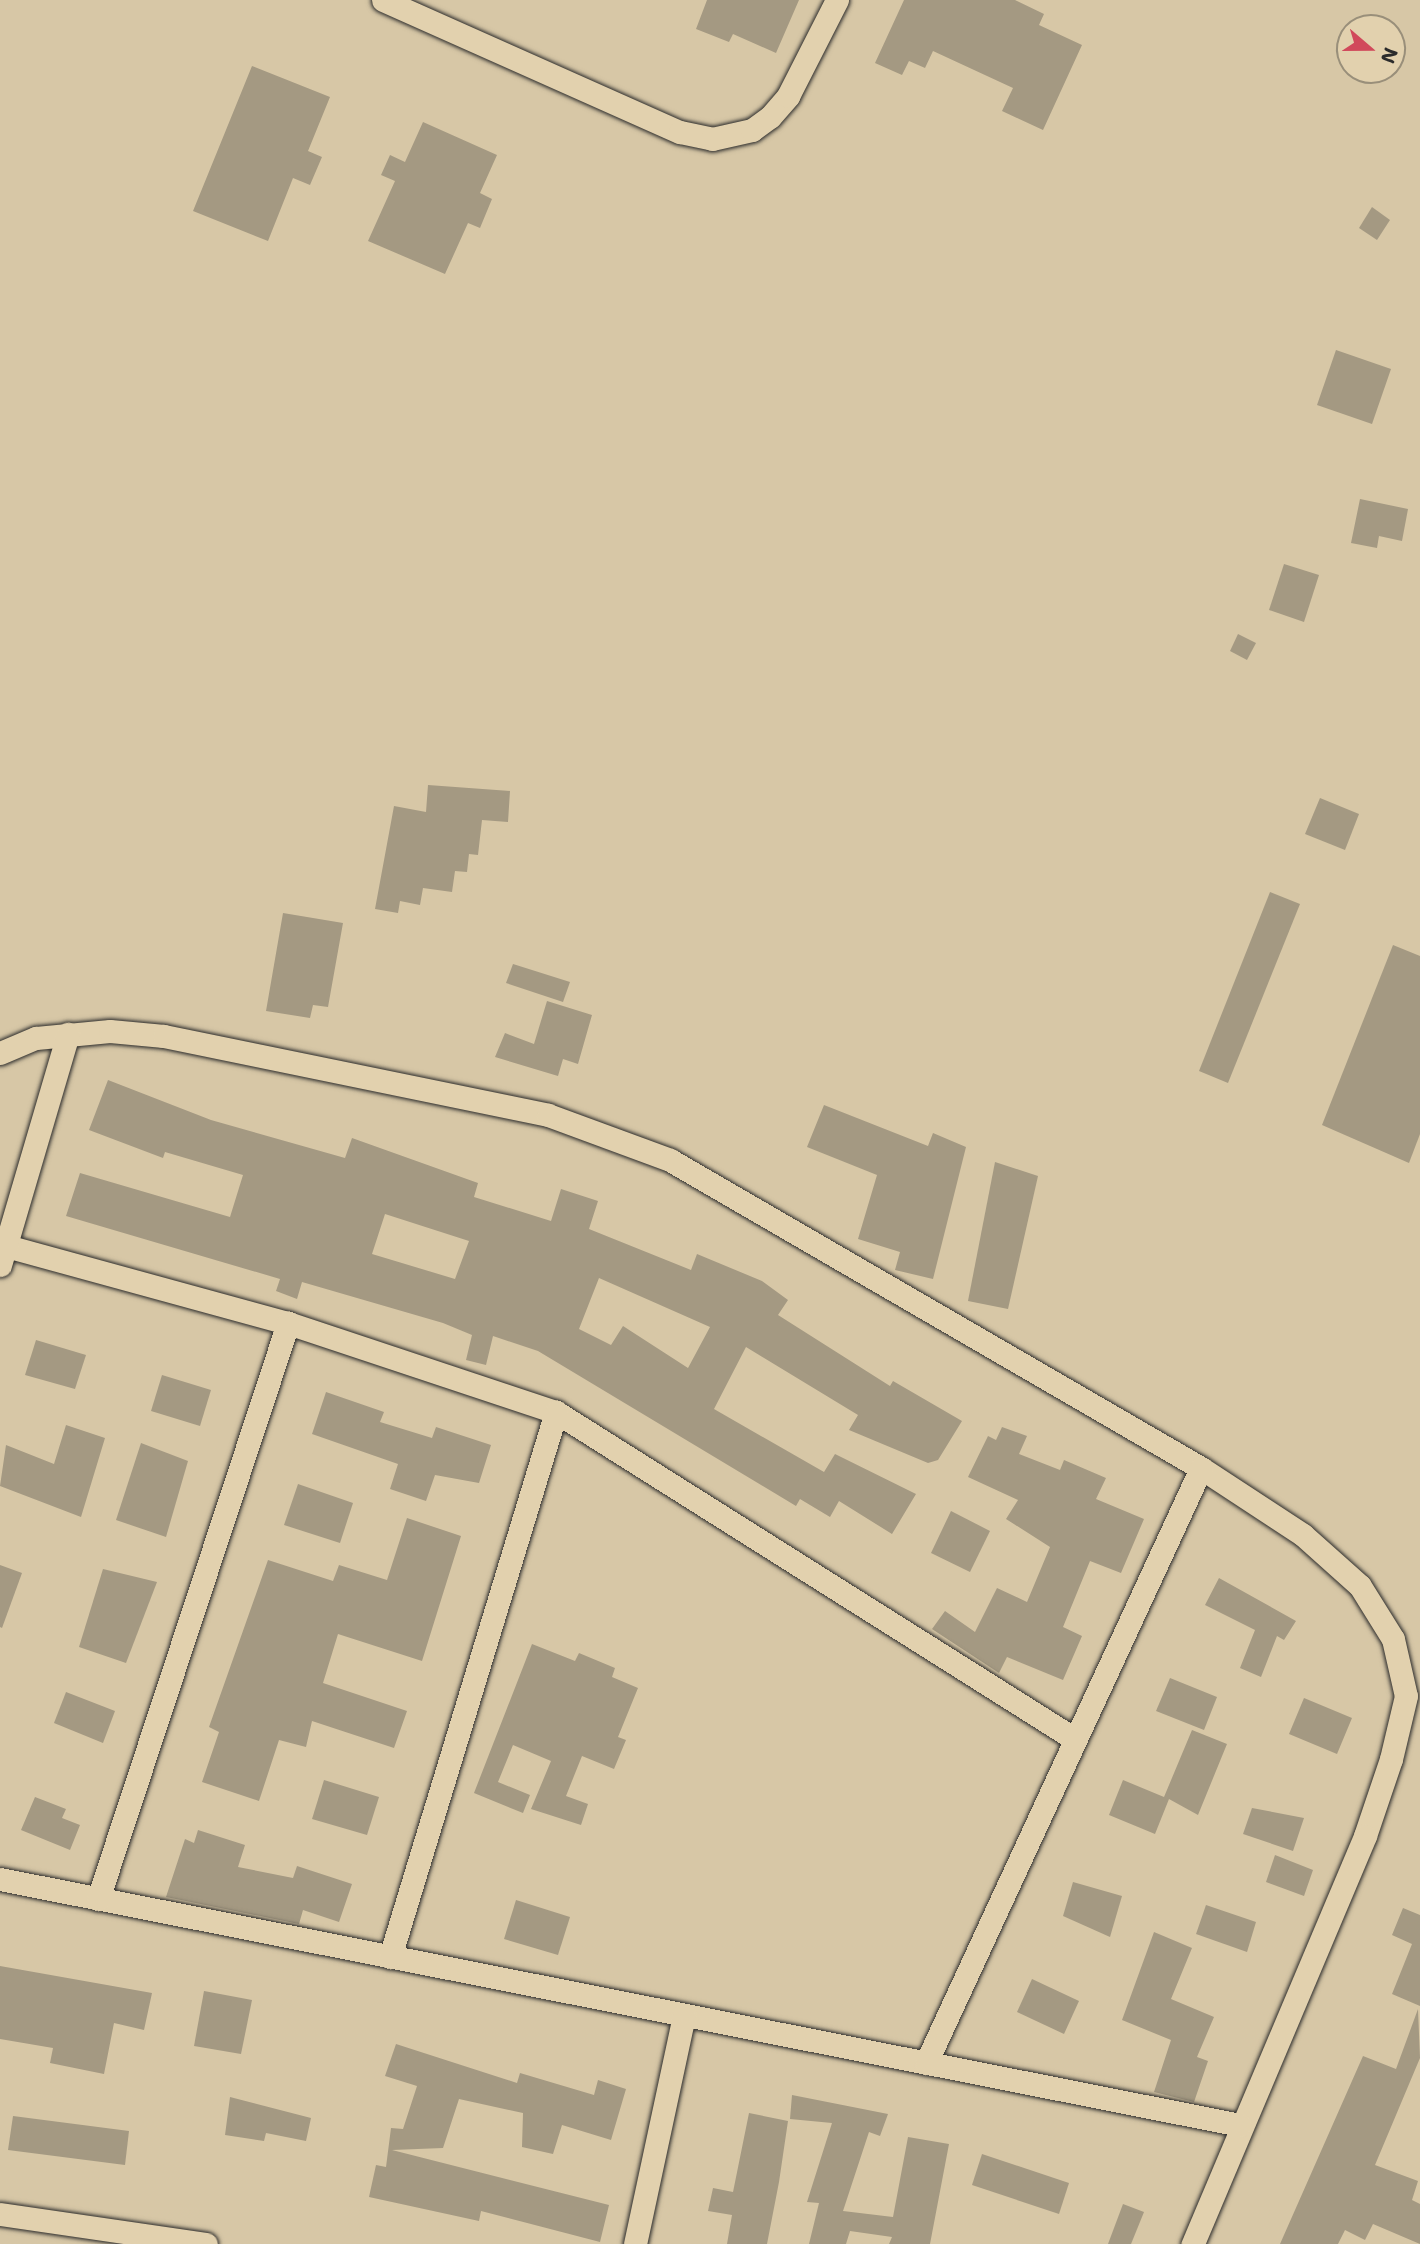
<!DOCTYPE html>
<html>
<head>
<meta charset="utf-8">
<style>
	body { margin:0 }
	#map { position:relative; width:1420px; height:2244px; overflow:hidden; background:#d7c7a6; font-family:"Shantell Sans",sans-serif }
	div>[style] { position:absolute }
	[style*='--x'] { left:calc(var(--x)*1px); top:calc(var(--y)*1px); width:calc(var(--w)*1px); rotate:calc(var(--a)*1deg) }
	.building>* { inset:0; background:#a49982 }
	.roads { filter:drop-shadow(0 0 2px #2b2b2b) drop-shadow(0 0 2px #2b2b2b) }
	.minor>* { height:23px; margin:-11.5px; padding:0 11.5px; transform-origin:11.5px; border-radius:11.5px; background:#e2d1ae }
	span { translate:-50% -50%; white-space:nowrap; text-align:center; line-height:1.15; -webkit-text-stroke:7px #e2d1ae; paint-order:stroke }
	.north { position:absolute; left:1336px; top:14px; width:70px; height:70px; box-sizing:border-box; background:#e2d1ae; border:2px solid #998f7a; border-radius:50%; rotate:110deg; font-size:19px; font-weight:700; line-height:28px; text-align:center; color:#2b2b2b }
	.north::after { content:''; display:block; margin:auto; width:24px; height:32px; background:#d1495b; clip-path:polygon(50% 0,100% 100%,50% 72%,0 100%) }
</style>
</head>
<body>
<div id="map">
	<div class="building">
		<div style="clip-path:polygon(707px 0,799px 0,776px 53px,733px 34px,729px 42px,696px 29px)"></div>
		<div style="clip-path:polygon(904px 0,1015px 0,1044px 14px,1039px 25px,1082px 45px,1043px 130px,1002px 111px,1013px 88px,933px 51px,925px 68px,909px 61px,902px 75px,875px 63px)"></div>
		<div style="clip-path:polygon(252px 66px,330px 97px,308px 151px,322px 157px,310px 185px,293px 178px,268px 241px,193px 211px)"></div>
		<div style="clip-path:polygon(423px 122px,497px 155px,480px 193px,492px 199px,480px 228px,468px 223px,445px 274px,368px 241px,395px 181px,381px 175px,390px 155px,405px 162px)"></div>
		<div style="clip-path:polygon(1372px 207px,1390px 220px,1377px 240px,1359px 228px)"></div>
		<div style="clip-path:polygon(1336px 350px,1391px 369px,1372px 424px,1317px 405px)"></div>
		<div style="clip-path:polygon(1360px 499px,1408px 509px,1402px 541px,1379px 536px,1377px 548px,1351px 543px)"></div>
		<div style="clip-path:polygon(1284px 564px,1319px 575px,1304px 622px,1269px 610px)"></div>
		<div style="clip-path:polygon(1238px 634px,1256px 643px,1247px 660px,1230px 651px)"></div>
		<div style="clip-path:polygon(428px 785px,510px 791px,508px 822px,482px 820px,478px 855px,469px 854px,467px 872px,455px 871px,452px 892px,423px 888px,420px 905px,400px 901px,398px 913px,375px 909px,394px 806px,426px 812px)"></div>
		<div style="clip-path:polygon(1320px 798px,1359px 814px,1345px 850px,1305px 834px)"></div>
		<div style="clip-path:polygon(1270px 892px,1300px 904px,1228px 1083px,1199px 1071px)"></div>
		<div style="clip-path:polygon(283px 913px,343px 923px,328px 1007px,313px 1005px,310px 1018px,266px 1011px)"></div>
		<div style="clip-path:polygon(1393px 945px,1420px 956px,1420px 1134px,1409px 1163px,1322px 1125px)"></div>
		<div style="clip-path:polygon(513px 964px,570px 982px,563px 1002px,506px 983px)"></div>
		<div style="clip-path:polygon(547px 1001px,592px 1015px,578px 1064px,563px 1059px,558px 1076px,495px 1057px,505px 1033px,534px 1044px)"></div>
		<div style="clip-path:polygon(evenodd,108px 1080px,211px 1120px,345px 1158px,352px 1138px,478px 1183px,474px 1197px,551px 1221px,561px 1189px,598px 1201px,589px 1229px,691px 1270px,697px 1254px,762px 1281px,788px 1300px,778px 1315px,890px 1386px,893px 1381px,962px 1421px,938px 1460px,928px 1463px,849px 1430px,858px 1415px,746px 1347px,714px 1409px,824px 1472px,835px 1454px,916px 1494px,892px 1534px,839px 1501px,830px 1517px,800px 1499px,796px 1506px,538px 1351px,493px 1336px,486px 1365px,466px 1360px,472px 1335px,443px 1323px,302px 1282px,297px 1299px,276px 1291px,280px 1279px,66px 1216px,80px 1173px,230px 1217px,243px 1175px,165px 1152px,163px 1158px,89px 1130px,108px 1080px,385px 1214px,469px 1241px,455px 1279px,372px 1254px,385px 1214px,108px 1080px,599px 1278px,710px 1327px,688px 1368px,623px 1326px,611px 1345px,579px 1329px,599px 1278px)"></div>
		<div style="clip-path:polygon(824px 1105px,928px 1146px,933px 1133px,966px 1147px,933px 1279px,895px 1270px,900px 1252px,858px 1239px,877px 1175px,807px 1147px)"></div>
		<div style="clip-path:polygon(995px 1162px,1038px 1176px,1008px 1309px,968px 1301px)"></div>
		<div style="clip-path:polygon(36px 1340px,86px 1355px,75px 1389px,25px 1375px)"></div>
		<div style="clip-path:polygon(162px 1375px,211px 1390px,200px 1426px,151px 1411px)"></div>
		<div style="clip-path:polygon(326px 1392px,384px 1412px,380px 1422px,432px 1438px,436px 1427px,491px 1445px,479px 1483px,435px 1475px,426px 1501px,390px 1489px,398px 1464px,312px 1434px)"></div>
		<div style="clip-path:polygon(66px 1425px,105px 1438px,81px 1517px,0 1486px,6px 1445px,54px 1464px)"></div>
		<div style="clip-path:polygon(1002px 1427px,1027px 1436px,1019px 1454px,1060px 1470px,1064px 1460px,1106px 1478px,1096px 1499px,1144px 1519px,1121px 1573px,1090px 1561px,1063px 1627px,1082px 1636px,1063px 1680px,1007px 1657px,999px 1673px,932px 1629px,945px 1611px,975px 1632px,997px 1588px,1027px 1602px,1050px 1547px,1006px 1519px,1018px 1500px,968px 1477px,988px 1436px,996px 1440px)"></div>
		<div style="clip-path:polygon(141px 1443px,188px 1461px,166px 1537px,116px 1520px)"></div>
		<div style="clip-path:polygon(298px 1484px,353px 1503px,340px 1543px,284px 1525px)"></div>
		<div style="clip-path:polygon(951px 1511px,990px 1531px,970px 1572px,931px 1553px)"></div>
		<div style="clip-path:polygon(407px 1518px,461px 1536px,422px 1661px,338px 1634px,323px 1683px,407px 1711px,394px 1748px,312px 1721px,306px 1747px,279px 1740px,259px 1801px,202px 1782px,219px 1732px,209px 1727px,268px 1560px,333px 1581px,339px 1565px,387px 1580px)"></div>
		<div style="clip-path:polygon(0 1565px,22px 1573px,2px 1628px,0 1627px)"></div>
		<div style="clip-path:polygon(103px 1569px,157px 1582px,126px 1663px,79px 1647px)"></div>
		<div style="clip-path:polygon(1219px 1578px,1296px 1621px,1284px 1640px,1277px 1636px,1261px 1677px,1240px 1668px,1255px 1630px,1205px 1605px)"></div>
		<div style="clip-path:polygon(532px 1644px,575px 1661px,579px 1653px,615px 1668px,612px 1677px,638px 1688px,618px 1737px,626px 1740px,614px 1769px,582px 1756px,566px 1796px,588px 1804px,581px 1825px,531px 1809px,551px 1761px,513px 1745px,498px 1782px,530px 1795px,523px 1813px,474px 1793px)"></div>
		<div style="clip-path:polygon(1170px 1678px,1217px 1697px,1204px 1730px,1156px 1711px)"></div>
		<div style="clip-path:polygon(66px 1692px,115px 1711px,103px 1743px,54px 1723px)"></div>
		<div style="clip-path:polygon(1304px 1698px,1352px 1718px,1337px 1754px,1289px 1734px)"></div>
		<div style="clip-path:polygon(1192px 1730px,1227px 1744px,1198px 1815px,1169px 1799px,1155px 1834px,1109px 1815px,1123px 1780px,1164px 1797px)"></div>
		<div style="clip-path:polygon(324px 1780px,379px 1797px,367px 1835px,312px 1819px)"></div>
		<div style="clip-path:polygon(35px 1797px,66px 1809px,62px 1818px,80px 1825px,70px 1850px,21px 1830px)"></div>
		<div style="clip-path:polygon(1252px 1808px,1304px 1818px,1293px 1851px,1243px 1834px)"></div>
		<div style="clip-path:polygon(198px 1830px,245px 1845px,238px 1867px,293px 1878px,297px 1866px,352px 1884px,339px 1922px,303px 1910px,299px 1924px,166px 1897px,185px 1839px,194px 1843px)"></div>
		<div style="clip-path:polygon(1275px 1855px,1313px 1870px,1304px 1896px,1266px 1882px)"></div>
		<div style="clip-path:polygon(1073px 1882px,1122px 1896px,1110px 1937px,1063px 1916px)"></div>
		<div style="clip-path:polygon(516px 1900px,570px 1917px,558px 1955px,504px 1939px)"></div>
		<div style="clip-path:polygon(1206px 1905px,1256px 1922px,1247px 1952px,1196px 1934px)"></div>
		<div style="clip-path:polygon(1403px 1908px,1420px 1915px,1420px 2006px,1392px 1994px,1412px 1944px,1392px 1935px)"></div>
		<div style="clip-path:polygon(1154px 1932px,1192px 1948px,1171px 1999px,1214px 2017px,1197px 2057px,1208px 2061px,1194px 2102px,1154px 2092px,1171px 2040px,1122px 2020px)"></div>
		<div style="clip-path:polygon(0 1966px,152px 1993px,144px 2030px,114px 2023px,104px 2074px,50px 2063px,53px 2048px,0 2039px)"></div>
		<div style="clip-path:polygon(1032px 1979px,1079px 2001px,1064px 2034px,1017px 2012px)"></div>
		<div style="clip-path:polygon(204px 1991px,252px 2000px,241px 2054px,194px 2046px)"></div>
		<div style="clip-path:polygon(1418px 2009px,1420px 2058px,1375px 2165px,1418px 2181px,1412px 2200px,1420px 2204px,1420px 2244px,1373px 2224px,1365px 2240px,1345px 2230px,1338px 2244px,1280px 2244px,1363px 2056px,1396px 2069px)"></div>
		<div style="clip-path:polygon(396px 2044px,517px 2083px,520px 2073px,594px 2095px,598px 2080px,626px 2089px,611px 2140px,562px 2125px,553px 2154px,522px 2147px,523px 2113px,459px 2099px,443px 2148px,392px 2150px,609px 2205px,600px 2242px,481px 2211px,479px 2221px,369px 2197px,376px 2165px,386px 2167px,391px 2128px,403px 2129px,417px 2086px,385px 2076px)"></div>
		<div style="clip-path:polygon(792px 2095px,888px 2114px,880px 2136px,869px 2132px,843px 2211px,893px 2217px,908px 2137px,949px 2144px,930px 2244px,889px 2244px,892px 2237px,850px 2231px,846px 2244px,809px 2244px,819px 2203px,807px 2202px,832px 2123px,790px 2119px)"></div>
		<div style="clip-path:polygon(230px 2097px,311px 2118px,306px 2141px,266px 2133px,264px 2141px,225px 2135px)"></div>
		<div style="clip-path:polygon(749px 2113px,788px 2121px,779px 2182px,767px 2244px,727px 2244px,732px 2215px,708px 2211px,713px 2188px,733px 2192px)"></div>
		<div style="clip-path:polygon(13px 2116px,129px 2131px,125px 2165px,8px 2150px)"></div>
		<div style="clip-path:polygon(982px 2154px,1069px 2183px,1059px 2214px,972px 2185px)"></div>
		<div style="clip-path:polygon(1123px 2204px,1144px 2212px,1131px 2244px,1108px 2244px)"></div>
	</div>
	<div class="roads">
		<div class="minor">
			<div style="--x:383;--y:0;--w:325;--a:24"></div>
			<div style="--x:680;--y:132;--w:33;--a:12"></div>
			<div style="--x:712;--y:139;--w:41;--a:-12.7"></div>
			<div style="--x:752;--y:130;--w:22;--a:-36"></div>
			<div style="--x:770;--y:117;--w:28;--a:-49"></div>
			<div style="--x:788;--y:96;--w:108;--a:-63"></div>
			<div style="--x:0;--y:1053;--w:39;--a:-23"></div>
			<div style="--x:36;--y:1038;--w:74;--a:-5.4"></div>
			<div style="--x:110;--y:1031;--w:54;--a:5.3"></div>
			<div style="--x:164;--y:1036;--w:392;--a:11.6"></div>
			<div style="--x:548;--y:1115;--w:130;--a:20.2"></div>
			<div style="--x:670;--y:1160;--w:614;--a:30.12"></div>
			<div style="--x:1201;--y:1468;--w:122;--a:33.3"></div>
			<div style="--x:1303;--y:1535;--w:76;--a:41.8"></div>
			<div style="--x:1360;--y:1586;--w:62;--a:58.1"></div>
			<div style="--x:1393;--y:1639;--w:58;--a:77.2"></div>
			<div style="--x:1406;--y:1696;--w:65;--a:103.4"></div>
			<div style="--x:1391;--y:1759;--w:81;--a:108.7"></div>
			<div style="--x:1365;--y:1836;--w:443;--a:112.9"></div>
			<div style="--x:6;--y:1246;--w:292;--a:15.3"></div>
			<div style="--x:288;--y:1323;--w:282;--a:18.4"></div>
			<div style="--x:556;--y:1412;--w:611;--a:32.23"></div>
			<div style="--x:0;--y:1265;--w:241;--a:-73.6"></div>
			<div style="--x:0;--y:1879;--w:1264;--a:11.22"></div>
			<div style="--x:98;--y:1899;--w:607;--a:-71.74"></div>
			<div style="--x:390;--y:1957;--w:570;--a:-73.06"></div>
			<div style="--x:926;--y:2063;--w:655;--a:-65.19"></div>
			<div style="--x:0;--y:2214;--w:208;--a:8.3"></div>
			<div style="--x:635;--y:2244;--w:234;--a:-77.9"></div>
		</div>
	</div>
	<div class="north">N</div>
</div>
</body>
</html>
